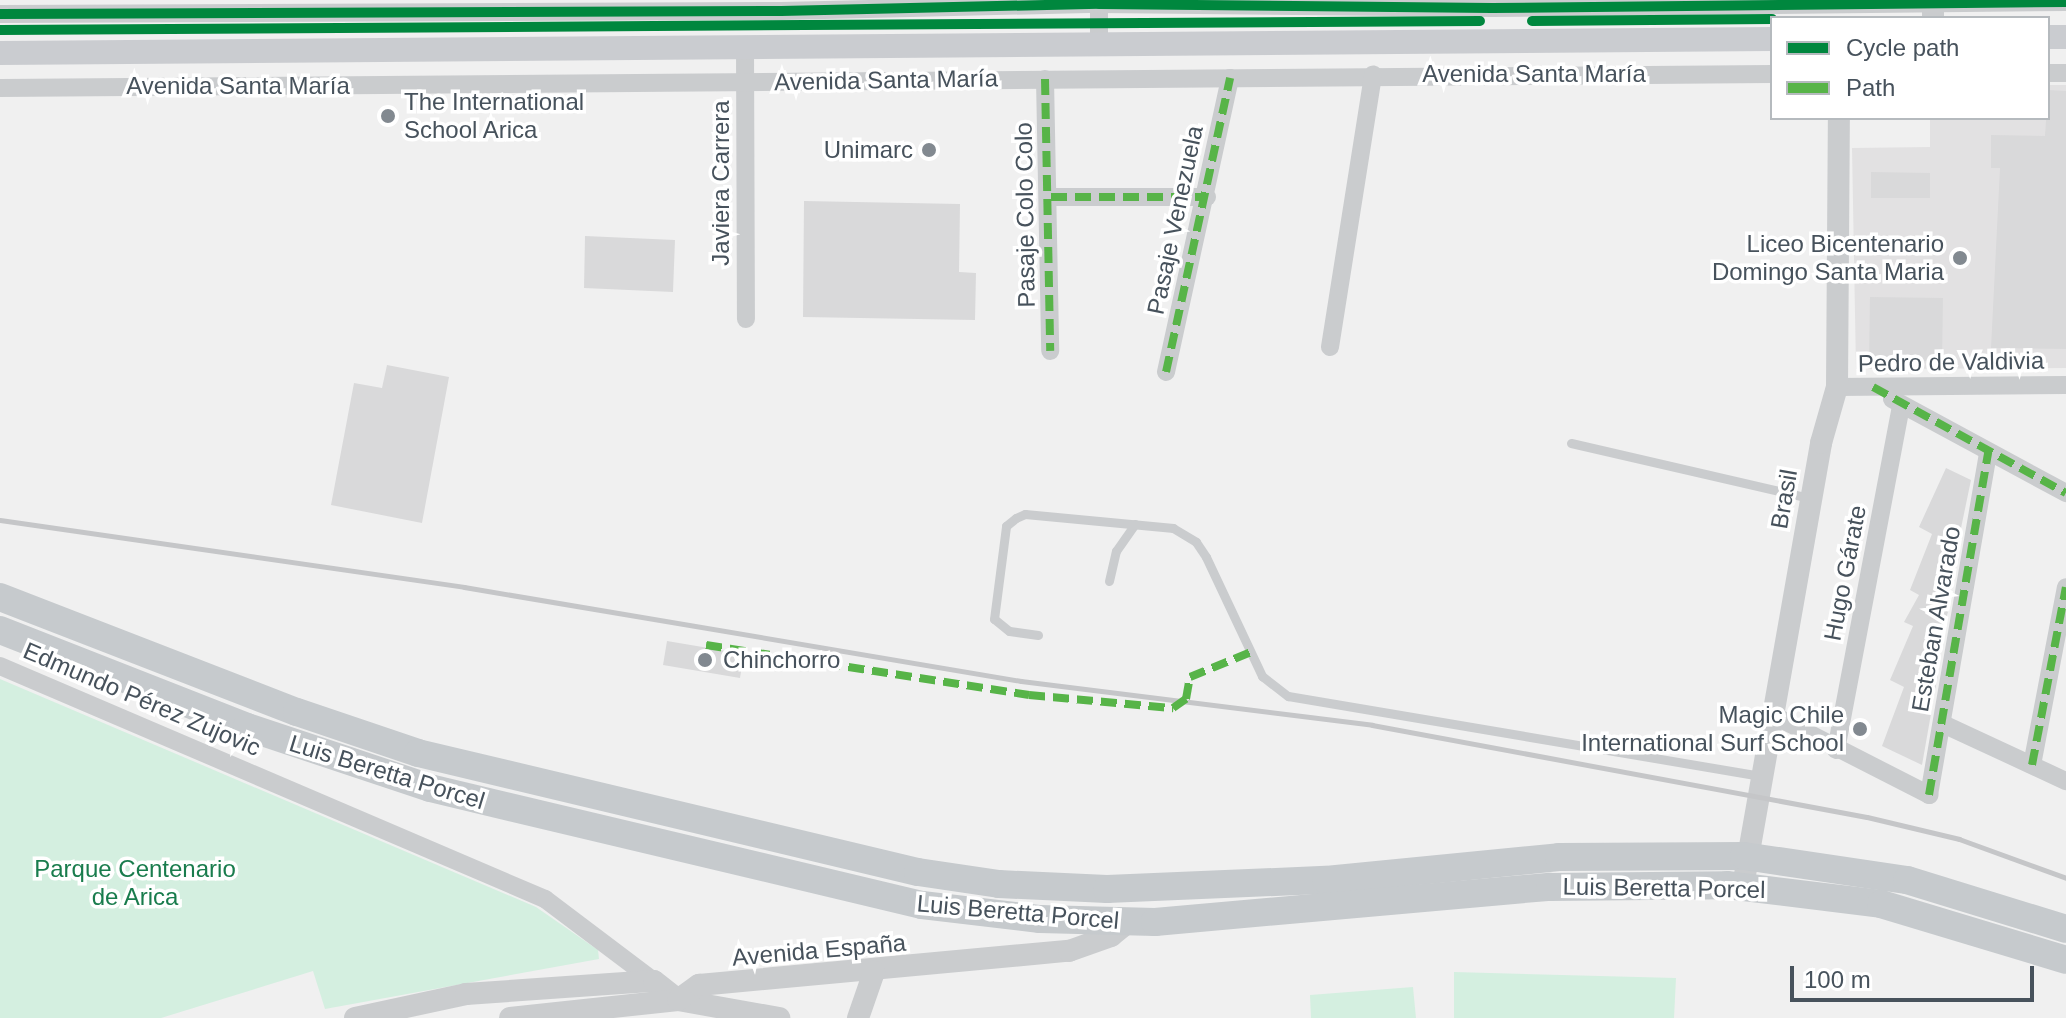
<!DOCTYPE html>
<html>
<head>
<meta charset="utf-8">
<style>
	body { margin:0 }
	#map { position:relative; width:2066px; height:1018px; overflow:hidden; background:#f0f0f0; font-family:Helvetica,sans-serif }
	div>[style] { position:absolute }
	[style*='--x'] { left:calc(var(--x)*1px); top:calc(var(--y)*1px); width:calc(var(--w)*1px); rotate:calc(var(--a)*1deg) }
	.education>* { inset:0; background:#e2e1e2 }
	.green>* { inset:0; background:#d4efe0 }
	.building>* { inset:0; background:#d9d9da }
	.service>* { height:9px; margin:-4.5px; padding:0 4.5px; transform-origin:4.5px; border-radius:4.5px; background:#caccce }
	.minor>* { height:18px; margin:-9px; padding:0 9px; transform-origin:9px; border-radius:9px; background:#caccce }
	.tertiary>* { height:22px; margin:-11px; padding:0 11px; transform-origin:11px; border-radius:11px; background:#caccce }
	.secondary>* { height:24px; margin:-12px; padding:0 12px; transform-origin:12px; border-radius:12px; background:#caccd0 }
	.primary>* { height:28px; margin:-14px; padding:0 14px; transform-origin:14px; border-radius:14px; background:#c6cacd }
	.rail>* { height:5px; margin:-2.5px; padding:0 2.5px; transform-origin:2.5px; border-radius:2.5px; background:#c5c6c8 }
	.quiet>* { height:8px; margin-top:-4px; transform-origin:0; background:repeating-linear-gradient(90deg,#57b448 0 16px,transparent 0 24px) }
	.cycleway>* { height:10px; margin:-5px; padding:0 5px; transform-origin:5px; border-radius:5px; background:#00873e }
	.dots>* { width:22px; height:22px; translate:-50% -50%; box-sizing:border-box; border:4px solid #fff; border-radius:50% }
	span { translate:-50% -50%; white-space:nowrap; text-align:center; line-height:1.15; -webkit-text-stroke:7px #fff; paint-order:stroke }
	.street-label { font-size:24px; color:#47525c }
	.poi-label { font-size:24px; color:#47525c }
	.left { translate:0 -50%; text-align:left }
	.right { translate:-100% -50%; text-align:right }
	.park-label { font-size:24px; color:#197c4d }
	.legend { position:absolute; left:1770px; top:16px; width:280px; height:104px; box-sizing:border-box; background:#fff; border:2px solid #b5babe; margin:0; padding:10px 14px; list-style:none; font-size:24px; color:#47525c }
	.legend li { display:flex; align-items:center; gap:16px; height:40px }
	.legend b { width:40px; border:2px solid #b5babe }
	.scale { position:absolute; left:1790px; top:966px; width:244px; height:36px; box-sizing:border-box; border:4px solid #47525c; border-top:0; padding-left:10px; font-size:24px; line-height:28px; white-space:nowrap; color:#47525c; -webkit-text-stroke:6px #fff; paint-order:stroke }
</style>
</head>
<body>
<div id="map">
	<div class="education">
		<div style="clip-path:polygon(2048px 85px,2066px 85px,2066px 368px,1856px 369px,1852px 148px,1930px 147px,1930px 118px,2048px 118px)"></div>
	</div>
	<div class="green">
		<div style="clip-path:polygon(0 679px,536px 907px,598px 950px,599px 959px,325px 1009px,313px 971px,161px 1018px,0 1018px)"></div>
		<div style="clip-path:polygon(1454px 972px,1676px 978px,1674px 1018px,1454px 1018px)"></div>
		<div style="clip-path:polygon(1413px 987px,1416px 1018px,1311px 1018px,1310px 995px)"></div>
	</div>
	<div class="building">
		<div style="clip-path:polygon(2048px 90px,2066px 91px,2066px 349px,1991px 348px,2000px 168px,1991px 168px,1991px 135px,2045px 136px)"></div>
		<div style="clip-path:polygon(1871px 172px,1930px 173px,1930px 198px,1871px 198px)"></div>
		<div style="clip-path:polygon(804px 201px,960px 204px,959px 272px,976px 273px,975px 320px,803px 317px)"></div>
		<div style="clip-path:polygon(585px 236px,675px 240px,673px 292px,584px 288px)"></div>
		<div style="clip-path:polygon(1870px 297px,1943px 298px,1942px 361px,1869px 361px)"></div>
		<div style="clip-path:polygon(387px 365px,449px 377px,422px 523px,331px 505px,354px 383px,382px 388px)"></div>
		<div style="clip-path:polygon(1946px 468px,1971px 480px,1944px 610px,1948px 612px,1939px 641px,1940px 658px,1933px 672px,1938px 674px,1922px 765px,1882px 746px,1904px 687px,1890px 680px,1913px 626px,1904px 622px,1919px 595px,1910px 590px,1932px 534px,1919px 527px)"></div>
		<div style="clip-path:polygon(667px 641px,744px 654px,740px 678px,663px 665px)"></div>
	</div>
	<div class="service">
		<div style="--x:1571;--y:443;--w:244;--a:13"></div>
		<div style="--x:1109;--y:581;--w:31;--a:-77"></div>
		<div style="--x:1116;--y:551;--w:33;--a:-55"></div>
		<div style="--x:1038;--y:635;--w:29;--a:-172"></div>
		<div style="--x:1009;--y:631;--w:19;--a:-141"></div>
		<div style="--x:994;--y:619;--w:94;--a:-82.6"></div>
		<div style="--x:1006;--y:526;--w:13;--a:-39"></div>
		<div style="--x:1016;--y:518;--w:10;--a:-24"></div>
		<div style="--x:1025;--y:514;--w:149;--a:5.4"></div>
		<div style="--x:1173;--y:528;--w:27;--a:31"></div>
		<div style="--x:1196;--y:542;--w:18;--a:56"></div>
		<div style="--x:1206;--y:557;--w:132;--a:64.8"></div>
		<div style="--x:1262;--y:676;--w:33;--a:38"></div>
		<div style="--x:1288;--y:696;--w:478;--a:9.6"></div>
	</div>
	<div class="minor">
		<div style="--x:1099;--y:0;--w:43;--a:90"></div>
		<div style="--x:0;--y:14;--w:781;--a:-0.22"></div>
		<div style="--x:781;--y:11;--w:318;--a:-1.3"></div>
		<div style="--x:1099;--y:4;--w:393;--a:0.6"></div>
		<div style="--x:1492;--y:8;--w:574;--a:-0.6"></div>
		<div style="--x:745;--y:47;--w:272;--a:89.8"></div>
		<div style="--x:2048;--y:73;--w:18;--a:0"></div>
		<div style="--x:1045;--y:79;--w:272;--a:88.9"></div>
		<div style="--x:0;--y:88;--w:1772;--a:-0.45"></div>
		<div style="--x:1051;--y:197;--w:156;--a:0"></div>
		<div style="--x:1330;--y:347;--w:276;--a:-81"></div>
		<div style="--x:1166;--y:372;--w:301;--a:-77.7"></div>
		<div style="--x:1837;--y:387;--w:229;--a:-0.5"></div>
		<div style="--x:1892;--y:399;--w:198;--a:28.4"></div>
		<div style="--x:0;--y:666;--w:593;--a:23.15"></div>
		<div style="--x:545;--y:899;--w:136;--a:37"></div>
		<div style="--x:1771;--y:714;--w:178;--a:27.1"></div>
		<div style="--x:1929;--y:795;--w:348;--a:-80.2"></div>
		<div style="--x:1943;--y:724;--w:136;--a:24.9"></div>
		<div style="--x:1836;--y:750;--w:351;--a:-79.3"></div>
		<div style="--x:2032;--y:765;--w:181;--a:-79.2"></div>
	</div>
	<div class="tertiary">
		<div style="--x:1933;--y:0;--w:18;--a:90"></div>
		<div style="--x:1743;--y:886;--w:450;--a:-80"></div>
		<div style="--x:1821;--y:443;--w:58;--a:-74.1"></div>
		<div style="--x:1837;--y:387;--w:269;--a:-89.6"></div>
		<div style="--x:355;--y:1018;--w:114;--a:-12.2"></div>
		<div style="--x:466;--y:994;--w:188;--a:-4"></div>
		<div style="--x:654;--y:981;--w:31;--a:38"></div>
		<div style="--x:678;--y:1000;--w:103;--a:10.1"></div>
		<div style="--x:510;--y:1018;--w:169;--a:-6.1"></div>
		<div style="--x:678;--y:1000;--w:26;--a:-36"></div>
		<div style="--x:699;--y:985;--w:372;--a:-5.3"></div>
		<div style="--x:1069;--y:951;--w:45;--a:-19.7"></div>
		<div style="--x:1111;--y:936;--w:22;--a:-39"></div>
		<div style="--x:858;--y:1018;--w:49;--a:-70.8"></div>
	</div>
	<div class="secondary">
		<div style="--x:2048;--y:37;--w:18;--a:0"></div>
		<div style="--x:0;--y:53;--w:1772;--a:-0.45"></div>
	</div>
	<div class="primary">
		<div style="--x:0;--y:597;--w:318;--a:21.2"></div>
		<div style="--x:297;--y:712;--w:128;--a:18.7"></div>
		<div style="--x:418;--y:753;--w:514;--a:13.39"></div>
		<div style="--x:918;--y:872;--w:82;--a:8.4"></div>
		<div style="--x:999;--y:884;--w:108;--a:2.7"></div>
		<div style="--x:1107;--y:889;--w:219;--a:-2.4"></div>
		<div style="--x:1326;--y:880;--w:234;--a:-5.6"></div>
		<div style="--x:1559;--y:857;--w:185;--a:-0.3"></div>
		<div style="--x:1744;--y:856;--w:165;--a:8.4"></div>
		<div style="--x:1907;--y:880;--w:166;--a:17.1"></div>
		<div style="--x:0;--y:630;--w:265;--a:21.4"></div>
		<div style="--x:247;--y:727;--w:193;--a:18.4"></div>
		<div style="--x:430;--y:788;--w:506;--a:13.38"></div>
		<div style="--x:922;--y:905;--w:119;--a:6.8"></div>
		<div style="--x:1040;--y:919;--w:115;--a:1.5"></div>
		<div style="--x:1155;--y:922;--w:397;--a:-5.1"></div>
		<div style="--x:1550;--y:887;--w:177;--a:-0.6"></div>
		<div style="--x:1727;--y:885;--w:155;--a:7"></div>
		<div style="--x:1881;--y:904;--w:193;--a:16.8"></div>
	</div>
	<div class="rail">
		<div style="--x:0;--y:520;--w:469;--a:8.2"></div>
		<div style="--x:464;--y:587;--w:565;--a:9.58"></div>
		<div style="--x:1021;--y:681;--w:354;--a:7.1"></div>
		<div style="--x:1372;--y:725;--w:503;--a:10.53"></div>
		<div style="--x:1867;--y:817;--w:95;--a:13.4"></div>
		<div style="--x:1959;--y:839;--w:114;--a:20"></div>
	</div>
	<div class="quiet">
		<div style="--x:1045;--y:79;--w:272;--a:88.9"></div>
		<div style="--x:1051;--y:197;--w:156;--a:0"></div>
		<div style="--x:1166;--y:372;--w:301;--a:-77.7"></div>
		<div style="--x:1873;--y:387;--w:220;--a:28.8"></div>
		<div style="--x:706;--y:645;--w:327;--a:8.8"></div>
		<div style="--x:1029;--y:695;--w:145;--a:5.2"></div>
		<div style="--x:1173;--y:708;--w:16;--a:-35"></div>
		<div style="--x:1186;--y:699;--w:22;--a:-80"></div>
		<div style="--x:1190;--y:677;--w:66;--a:-22.3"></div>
		<div style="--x:2032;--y:765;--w:181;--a:-79.2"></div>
		<div style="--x:1929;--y:795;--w:348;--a:-80.2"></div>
	</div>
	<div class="cycleway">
		<div style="--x:0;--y:14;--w:781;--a:-0.22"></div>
		<div style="--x:781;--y:11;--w:318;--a:-1.3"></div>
		<div style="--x:1099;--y:4;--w:393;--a:0.6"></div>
		<div style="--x:1492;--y:8;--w:574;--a:-0.6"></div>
		<div style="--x:1532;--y:21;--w:240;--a:-0.5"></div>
		<div style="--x:0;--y:30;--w:1480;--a:-0.35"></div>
	</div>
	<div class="dots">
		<div style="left:388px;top:116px;background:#828990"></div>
		<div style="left:929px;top:150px;background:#828990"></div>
		<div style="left:1960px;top:258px;background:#828990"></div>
		<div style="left:705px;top:660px;background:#828990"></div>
		<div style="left:1860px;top:729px;background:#828990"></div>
	</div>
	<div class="street-label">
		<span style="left:1534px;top:74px">Avenida Santa María</span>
		<span style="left:886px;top:80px;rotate:-1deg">Avenida Santa María</span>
		<span style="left:238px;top:86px">Avenida Santa María</span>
		<span style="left:721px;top:183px;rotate:-90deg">Javiera Carrera</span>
		<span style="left:1025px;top:215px;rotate:-91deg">Pasaje Colo Colo</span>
		<span style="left:1175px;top:220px;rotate:-78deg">Pasaje Venezuela</span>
		<span style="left:1951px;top:362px;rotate:-1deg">Pedro de Valdivia</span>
		<span style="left:1784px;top:499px;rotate:-80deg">Brasil</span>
		<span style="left:1845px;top:573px;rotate:-79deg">Hugo Gárate</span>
		<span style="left:1936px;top:619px;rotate:-80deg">Esteban Alvarado</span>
		<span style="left:142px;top:699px;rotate:23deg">Edmundo Pérez Zujovic</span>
		<span style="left:387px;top:772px;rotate:17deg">Luis Beretta Porcel</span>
		<span style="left:1664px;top:888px;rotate:1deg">Luis Beretta Porcel</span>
		<span style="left:1018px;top:912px;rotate:5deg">Luis Beretta Porcel</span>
		<span style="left:819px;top:950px;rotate:-5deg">Avenida España</span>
	</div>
	<div class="poi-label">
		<span class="left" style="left:404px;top:116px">The International<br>School Arica</span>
		<span class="right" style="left:913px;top:150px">Unimarc</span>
		<span class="right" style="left:1944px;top:258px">Liceo Bicentenario<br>Domingo Santa Maria</span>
		<span class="left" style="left:723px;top:660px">Chinchorro</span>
		<span class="right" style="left:1844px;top:729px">Magic Chile<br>International Surf School</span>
	</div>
	<div class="park-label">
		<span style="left:135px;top:883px">Parque Centenario<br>de Arica</span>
	</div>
	<ul class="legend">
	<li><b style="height:10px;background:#00873e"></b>Cycle path</li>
	<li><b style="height:10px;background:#57b448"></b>Path</li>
	</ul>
	<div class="scale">100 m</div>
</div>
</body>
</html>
